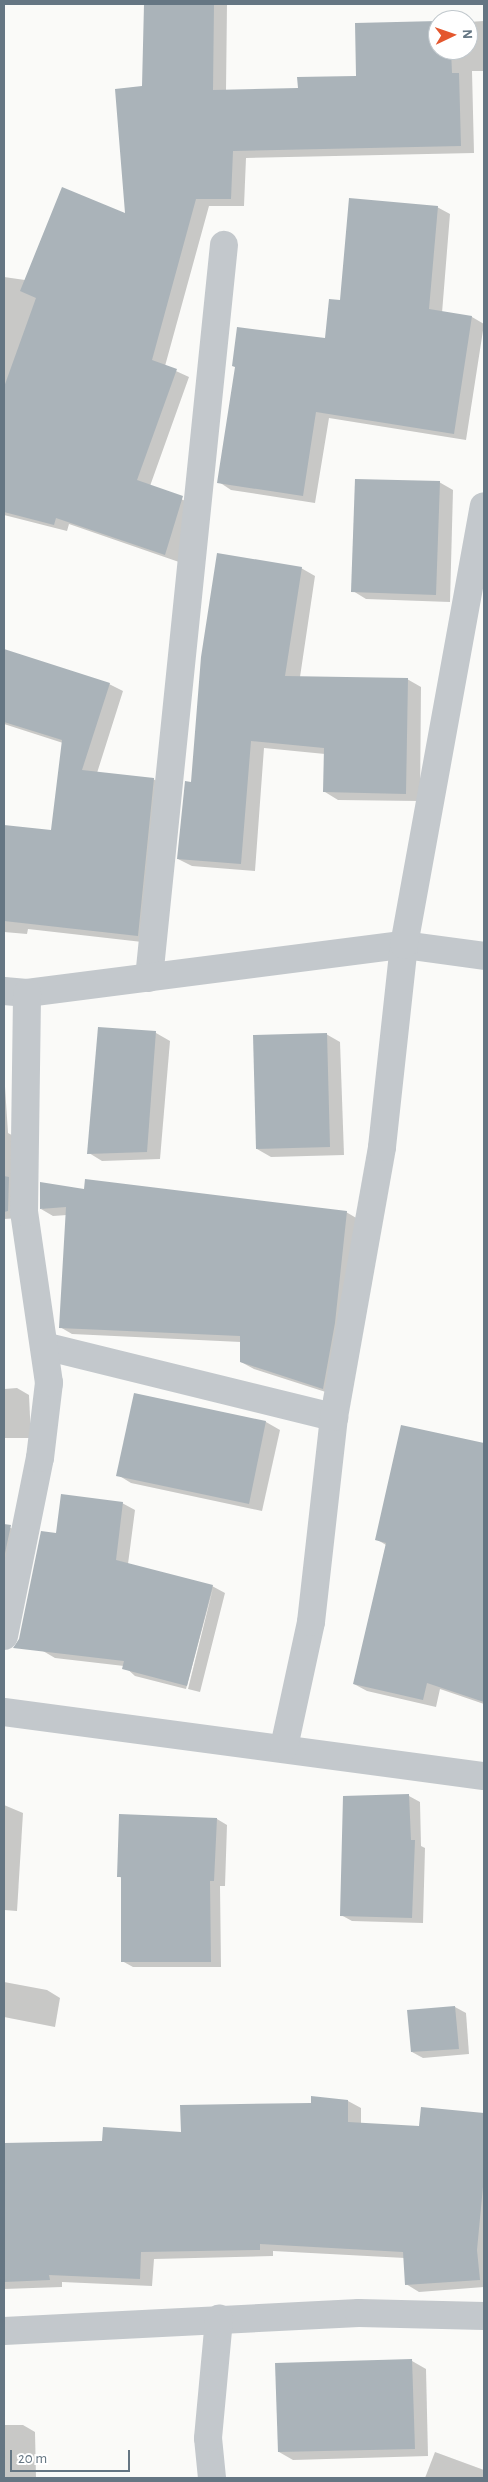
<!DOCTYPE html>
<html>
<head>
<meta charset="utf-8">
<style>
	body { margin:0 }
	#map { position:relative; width:488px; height:2482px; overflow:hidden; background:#fafaf8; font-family:"Alegreya Sans",sans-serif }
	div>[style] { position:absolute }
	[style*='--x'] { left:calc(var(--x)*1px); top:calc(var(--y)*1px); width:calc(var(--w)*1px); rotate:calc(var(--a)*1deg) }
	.shadow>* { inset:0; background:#0003 }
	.building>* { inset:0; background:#aab3b9 }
	.minor>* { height:28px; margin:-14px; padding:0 14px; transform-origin:14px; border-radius:14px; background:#c3c8cc }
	span { translate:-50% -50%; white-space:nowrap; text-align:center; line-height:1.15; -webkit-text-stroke:5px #fff; paint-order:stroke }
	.frame { position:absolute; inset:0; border:5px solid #657683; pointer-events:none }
	.north { position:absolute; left:428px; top:10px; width:50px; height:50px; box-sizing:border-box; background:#fff; border:1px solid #c1c8cd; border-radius:50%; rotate:87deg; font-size:14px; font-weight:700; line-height:20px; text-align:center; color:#657683 }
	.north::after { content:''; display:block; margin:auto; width:18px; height:22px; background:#e4572e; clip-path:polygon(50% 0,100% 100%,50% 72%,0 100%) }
	.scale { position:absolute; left:10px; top:2450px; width:120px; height:22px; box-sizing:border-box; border:2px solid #657683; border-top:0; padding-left:6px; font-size:15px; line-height:18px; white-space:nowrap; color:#657683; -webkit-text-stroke:4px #fff; paint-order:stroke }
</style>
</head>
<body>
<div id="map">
	<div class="shadow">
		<div style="clip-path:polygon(145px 4px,227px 4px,226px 91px,299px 89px,358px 77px,438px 22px,438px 50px,468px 50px,468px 22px,484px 21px,484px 71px,472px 71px,474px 153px,246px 158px,244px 206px,209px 206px,165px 366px,189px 377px,150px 486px,195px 505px,179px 562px,69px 524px,67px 531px,4px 515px,4px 277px,25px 280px,126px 215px,143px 88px)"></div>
		<div style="clip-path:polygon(437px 207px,450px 214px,442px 313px,472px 317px,484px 324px,466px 440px,329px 418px,315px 503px,231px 490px,219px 482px,326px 339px,341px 302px)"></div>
		<div style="clip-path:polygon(439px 482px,453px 490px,450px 602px,366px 599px,353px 591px)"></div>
		<div style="clip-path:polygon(301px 568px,315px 576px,300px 677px,407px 679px,421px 687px,420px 801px,338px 800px,325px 792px,325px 754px,264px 748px,255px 871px,192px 866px,178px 859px,192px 784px)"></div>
		<div style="clip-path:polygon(4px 651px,109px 684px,123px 691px,97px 773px,153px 779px,167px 787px,151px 943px,28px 929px,27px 934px,4px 932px,4px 826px,52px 832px,63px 743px,4px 724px)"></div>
		<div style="clip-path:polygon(99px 1028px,156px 1033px,170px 1041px,160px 1159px,102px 1161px,89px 1153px)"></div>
		<div style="clip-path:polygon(326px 1034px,340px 1042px,344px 1155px,271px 1157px,257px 1149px)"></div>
		<div style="clip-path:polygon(4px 1071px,8px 1133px,21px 1140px,20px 1218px,4px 1219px)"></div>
		<div style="clip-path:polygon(85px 1190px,346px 1212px,358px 1219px,335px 1395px,254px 1369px,241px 1362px,241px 1342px,72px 1334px,60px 1327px,67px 1215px,53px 1216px,41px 1209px)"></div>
		<div style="clip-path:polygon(17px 1388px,29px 1395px,31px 1438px,4px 1438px,4px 1389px)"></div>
		<div style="clip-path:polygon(135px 1394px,266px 1422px,280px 1430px,262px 1511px,131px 1483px,118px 1475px)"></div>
		<div style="clip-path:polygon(402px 1426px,484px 1444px,484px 1704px,440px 1689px,436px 1707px,367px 1691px,354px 1684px,386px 1545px,376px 1539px)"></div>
		<div style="clip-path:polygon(122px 1503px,135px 1510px,128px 1564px,212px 1586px,225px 1593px,200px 1692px,188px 1689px,213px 1588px,186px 1689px,135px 1676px,124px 1666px,55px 1658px,43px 1651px,57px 1535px)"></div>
		<div style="clip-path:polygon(4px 1525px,24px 1534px,4px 1605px)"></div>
		<div style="clip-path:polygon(409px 1796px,420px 1802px,421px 1846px,425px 1848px,423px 1923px,352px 1921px,341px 1915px)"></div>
		<div style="clip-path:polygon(4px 1805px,23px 1813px,17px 1911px,4px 1910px)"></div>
		<div style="clip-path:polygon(217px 1819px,227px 1825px,225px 1886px,220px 1886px,221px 1967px,133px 1967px,122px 1961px,122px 1878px,118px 1876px)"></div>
		<div style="clip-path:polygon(4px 1982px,47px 1990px,60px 1998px,55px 2027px,4px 2017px)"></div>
		<div style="clip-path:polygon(455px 2007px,466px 2013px,469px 2054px,423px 2058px,412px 2052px)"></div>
		<div style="clip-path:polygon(348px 2101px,361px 2108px,361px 2124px,420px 2127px,422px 2108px,484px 2114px,484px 2287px,419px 2292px,406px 2284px,405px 2258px,273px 2251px,273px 2256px,154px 2259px,152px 2286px,62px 2282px,62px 2287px,4px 2289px,4px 2145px,104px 2142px,182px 2133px,312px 2104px)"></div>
		<div style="clip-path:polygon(412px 2361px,426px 2369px,428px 2456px,293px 2460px,279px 2452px)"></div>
		<div style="clip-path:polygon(4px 2425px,23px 2425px,35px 2432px,36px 2478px,4px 2478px)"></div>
		<div style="clip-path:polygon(435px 2452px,484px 2470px,484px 2478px,425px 2478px)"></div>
	</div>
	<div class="building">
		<div style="clip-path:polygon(144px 4px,214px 4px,213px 90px,298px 88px,297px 77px,356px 76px,355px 23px,438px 21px,438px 50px,451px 50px,452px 73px,459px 73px,461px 146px,233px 151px,231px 199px,196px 199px,152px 360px,177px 369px,137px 480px,183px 496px,165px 555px,56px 518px,54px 525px,4px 512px,4px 387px,36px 298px,20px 291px,62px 187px,125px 213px,115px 89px,142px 86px)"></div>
		<div style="clip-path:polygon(349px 198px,438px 206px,429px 309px,472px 316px,454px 434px,316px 412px,303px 496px,217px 483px,235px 367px,232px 366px,237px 327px,325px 338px,329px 299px,340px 300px)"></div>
		<div style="clip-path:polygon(355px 479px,440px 481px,436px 595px,351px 592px)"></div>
		<div style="clip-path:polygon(217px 553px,302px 567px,285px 676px,408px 678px,406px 794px,323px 792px,324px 748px,251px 741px,241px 864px,177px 859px,185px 781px,191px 782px,201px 657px)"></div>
		<div style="clip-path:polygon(4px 649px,110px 683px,82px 770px,154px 778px,138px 936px,4px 921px,4px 825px,51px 830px,62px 740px,4px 722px)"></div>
		<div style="clip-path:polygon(98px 1027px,156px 1031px,147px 1152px,87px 1154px)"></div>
		<div style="clip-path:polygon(327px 1033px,330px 1147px,256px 1149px,253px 1035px)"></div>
		<div style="clip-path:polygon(4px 1176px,9px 1177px,8px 1211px,4px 1212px)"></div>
		<div style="clip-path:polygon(85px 1179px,347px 1211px,335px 1323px,323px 1389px,240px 1362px,240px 1336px,59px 1328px,66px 1207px,40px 1209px,40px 1182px,84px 1189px)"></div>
		<div style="clip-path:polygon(134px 1393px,266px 1421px,249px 1504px,116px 1476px)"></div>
		<div style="clip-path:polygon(401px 1425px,484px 1443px,484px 1702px,427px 1683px,423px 1700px,353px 1684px,386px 1543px,375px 1540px)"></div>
		<div style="clip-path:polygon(61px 1494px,123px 1502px,116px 1560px,213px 1585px,187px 1686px,122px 1669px,124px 1661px,13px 1648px,19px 1639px,41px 1531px,56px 1533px)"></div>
		<div style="clip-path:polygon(4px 1524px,11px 1525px,4px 1558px)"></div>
		<div style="clip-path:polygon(409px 1794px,411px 1840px,415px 1840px,412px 1918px,340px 1916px,343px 1796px)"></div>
		<div style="clip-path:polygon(119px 1814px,217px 1818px,214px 1881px,210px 1881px,211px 1962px,121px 1962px,121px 1877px,117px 1877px)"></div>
		<div style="clip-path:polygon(455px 2006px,459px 2049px,411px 2052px,407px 2010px)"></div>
		<div style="clip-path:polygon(311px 2096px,348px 2100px,348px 2122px,419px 2126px,421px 2107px,484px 2113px,484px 2176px,477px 2250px,480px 2280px,405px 2285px,403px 2252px,260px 2244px,260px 2250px,141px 2252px,140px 2279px,49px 2275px,50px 2280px,4px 2282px,4px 2143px,102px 2141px,103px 2127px,181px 2132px,180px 2105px,311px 2103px)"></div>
		<div style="clip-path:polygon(412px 2359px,415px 2449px,278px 2452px,275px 2363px)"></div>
	</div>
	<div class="minor">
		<div style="--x:149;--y:978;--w:737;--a:-84.16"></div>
		<div style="--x:4;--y:991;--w:23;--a:5"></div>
		<div style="--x:27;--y:993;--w:380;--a:-7.3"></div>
		<div style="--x:404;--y:945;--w:81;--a:7.8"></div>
		<div style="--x:44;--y:1346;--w:299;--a:13.8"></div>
		<div style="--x:4;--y:1636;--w:182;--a:-78.6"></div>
		<div style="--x:40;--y:1458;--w:76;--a:-83.2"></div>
		<div style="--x:49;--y:1383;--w:173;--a:-98.3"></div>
		<div style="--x:24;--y:1212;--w:219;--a:-89.2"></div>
		<div style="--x:4;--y:1712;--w:484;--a:7.6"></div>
		<div style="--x:284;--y:1747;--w:128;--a:-77.8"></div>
		<div style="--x:311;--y:1622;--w:206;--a:-83.6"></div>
		<div style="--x:334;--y:1417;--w:274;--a:-79.9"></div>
		<div style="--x:382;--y:1147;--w:203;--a:-83.8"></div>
		<div style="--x:404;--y:945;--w:446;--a:-79.7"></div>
		<div style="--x:4;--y:2331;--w:355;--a:-2.9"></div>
		<div style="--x:359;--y:2313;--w:125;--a:1.4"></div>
		<div style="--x:212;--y:2478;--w:40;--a:-95.7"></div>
		<div style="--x:208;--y:2438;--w:120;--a:-84.7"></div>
	</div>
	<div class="frame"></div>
	<div class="north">N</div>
	<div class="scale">20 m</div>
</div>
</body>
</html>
